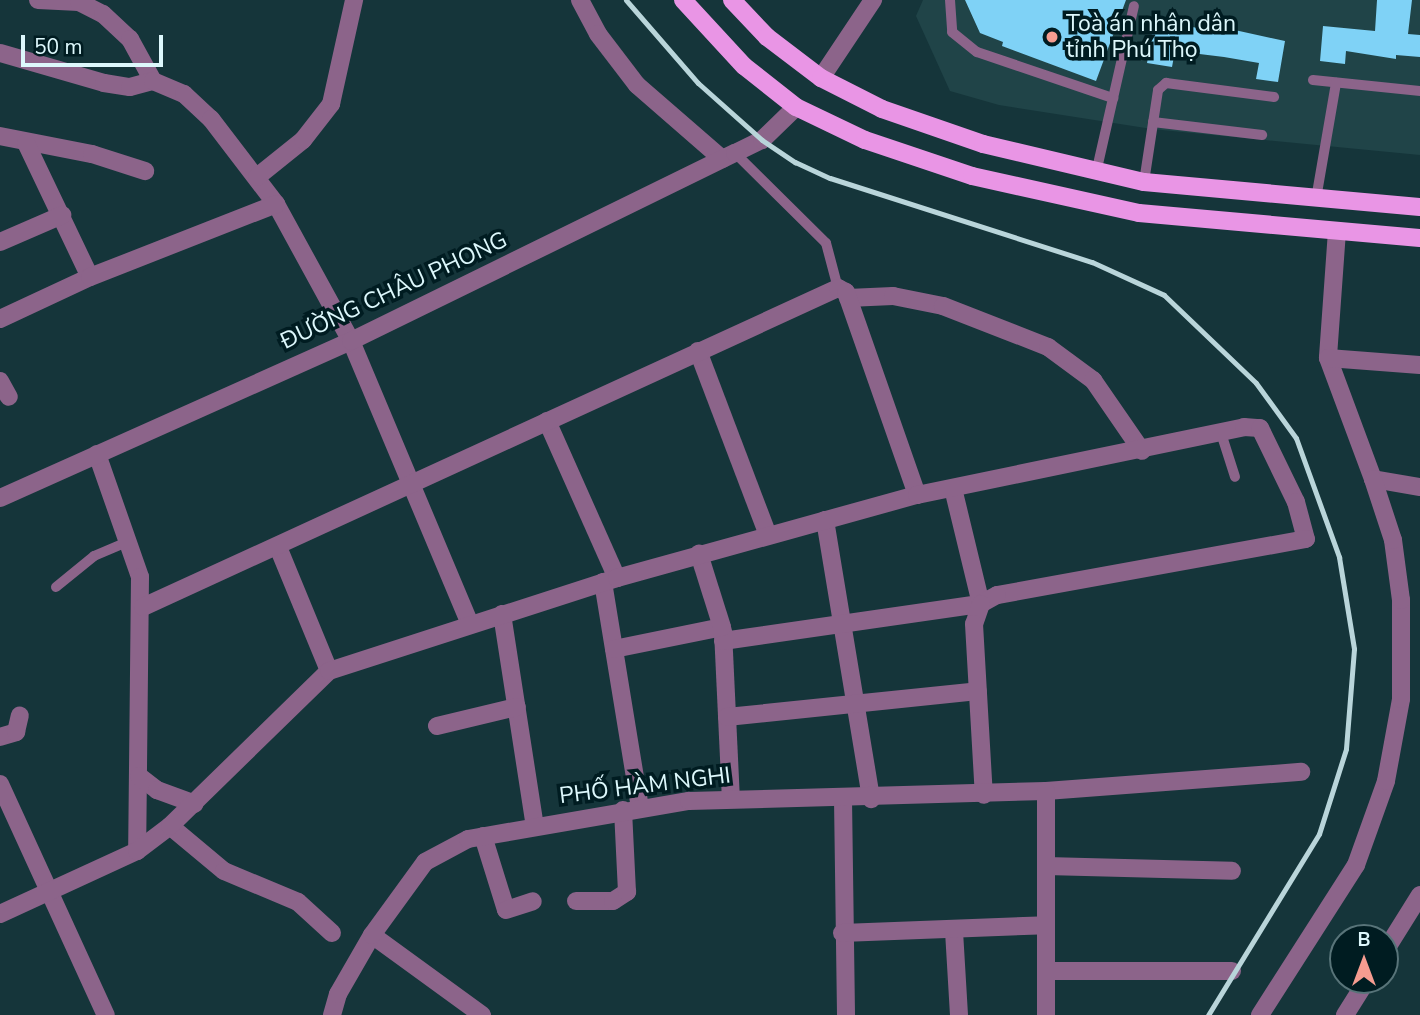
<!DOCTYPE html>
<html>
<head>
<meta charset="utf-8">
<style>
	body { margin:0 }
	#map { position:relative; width:1420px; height:1015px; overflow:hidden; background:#15353a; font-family:"Nunito Sans",sans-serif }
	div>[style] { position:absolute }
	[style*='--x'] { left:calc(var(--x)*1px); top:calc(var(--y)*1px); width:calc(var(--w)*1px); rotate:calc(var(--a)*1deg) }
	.built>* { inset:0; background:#204448 }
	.building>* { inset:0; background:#7fd2f6 }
	.service>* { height:10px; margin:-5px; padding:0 5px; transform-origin:5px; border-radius:5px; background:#8c648a }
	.minor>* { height:18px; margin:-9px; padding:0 9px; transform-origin:9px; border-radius:9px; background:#8c648a }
	.tertiary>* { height:18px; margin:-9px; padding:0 9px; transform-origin:9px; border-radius:9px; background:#8c648a }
	.primary>* { height:18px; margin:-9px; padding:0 9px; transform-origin:9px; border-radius:9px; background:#e995e5 }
	.rail>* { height:5px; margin:-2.5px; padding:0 2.5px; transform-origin:2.5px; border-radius:2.5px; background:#b9d5da }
	.dots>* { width:19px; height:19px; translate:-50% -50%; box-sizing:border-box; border:4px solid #001c21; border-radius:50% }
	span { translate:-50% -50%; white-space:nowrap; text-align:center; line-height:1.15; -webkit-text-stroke:7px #001c21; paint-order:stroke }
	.poi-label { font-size:23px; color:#ddf8fc }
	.left { translate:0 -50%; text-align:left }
	.street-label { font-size:23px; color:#ddf8fc }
	.north { position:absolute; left:1329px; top:924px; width:70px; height:70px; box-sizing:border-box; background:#001c21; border:2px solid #587479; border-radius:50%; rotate:0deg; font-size:19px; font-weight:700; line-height:28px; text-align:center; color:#ddf8fc }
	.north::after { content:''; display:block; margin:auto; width:24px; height:32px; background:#f59c90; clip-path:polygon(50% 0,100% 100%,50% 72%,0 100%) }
	.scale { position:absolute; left:21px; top:35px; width:142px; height:32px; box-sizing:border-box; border:4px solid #ddf8fc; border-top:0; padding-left:9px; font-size:21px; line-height:24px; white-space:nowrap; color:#ddf8fc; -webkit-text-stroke:5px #001c21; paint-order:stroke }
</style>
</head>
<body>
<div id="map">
	<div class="built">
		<div style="clip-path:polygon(923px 0,1420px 0,1420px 155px,1152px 129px,999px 105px,950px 91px,916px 16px)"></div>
	</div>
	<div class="building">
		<div style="clip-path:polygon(965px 0,1126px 0,1096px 81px,1002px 46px,1003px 42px,980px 33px)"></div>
		<div style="clip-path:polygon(1377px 0,1412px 0,1408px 34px,1420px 35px,1420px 57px,1396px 55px,1396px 59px,1346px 51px,1345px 64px,1320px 61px,1323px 26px,1375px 31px)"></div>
		<div style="clip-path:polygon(1154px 21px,1211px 30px,1212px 25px,1285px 41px,1278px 82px,1256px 79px,1259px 63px,1224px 57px,1175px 51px,1172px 67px,1147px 63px)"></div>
	</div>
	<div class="service">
		<div style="--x:950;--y:0;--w:32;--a:86"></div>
		<div style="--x:952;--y:32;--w:32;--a:39"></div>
		<div style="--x:977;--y:52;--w:144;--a:18.7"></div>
		<div style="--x:1313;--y:80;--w:108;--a:5.9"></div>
		<div style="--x:1153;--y:122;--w:110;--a:6.8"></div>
		<div style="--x:735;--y:153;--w:128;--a:44.7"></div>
		<div style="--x:826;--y:243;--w:47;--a:75.1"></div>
		<div style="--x:1096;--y:173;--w:171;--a:-77.2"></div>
		<div style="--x:1144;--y:182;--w:93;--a:-81.3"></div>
		<div style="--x:1158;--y:90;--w:11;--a:-41"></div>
		<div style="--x:1166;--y:83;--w:109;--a:7.4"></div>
		<div style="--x:1316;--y:199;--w:118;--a:-80.2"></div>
		<div style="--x:1221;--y:433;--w:46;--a:72.3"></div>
		<div style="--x:56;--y:587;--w:49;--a:-39.2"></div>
		<div style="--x:94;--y:556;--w:39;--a:-23"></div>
	</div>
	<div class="minor">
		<div style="--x:38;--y:0;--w:41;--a:2.8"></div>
		<div style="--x:79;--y:2;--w:27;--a:27"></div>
		<div style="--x:103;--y:14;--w:37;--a:43"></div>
		<div style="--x:130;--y:39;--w:48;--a:61.3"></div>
		<div style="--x:580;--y:0;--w:38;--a:62"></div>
		<div style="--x:598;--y:34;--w:64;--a:52.6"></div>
		<div style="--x:637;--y:85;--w:113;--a:41"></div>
		<div style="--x:0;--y:53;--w:108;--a:16.1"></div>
		<div style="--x:104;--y:83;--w:26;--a:9"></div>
		<div style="--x:130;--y:87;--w:24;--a:-15"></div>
		<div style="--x:153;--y:81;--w:34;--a:23"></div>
		<div style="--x:184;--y:94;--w:37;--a:43"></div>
		<div style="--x:211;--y:119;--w:107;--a:52.6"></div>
		<div style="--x:276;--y:204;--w:156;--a:61.3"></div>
		<div style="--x:351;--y:341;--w:307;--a:67.2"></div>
		<div style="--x:0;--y:136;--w:94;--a:11.1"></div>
		<div style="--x:92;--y:154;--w:56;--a:17.8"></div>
		<div style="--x:26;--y:143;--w:148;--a:64.5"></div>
		<div style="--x:257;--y:177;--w:59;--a:-38.8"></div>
		<div style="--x:303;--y:140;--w:46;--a:-52.1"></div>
		<div style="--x:331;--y:104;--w:107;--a:-77.5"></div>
		<div style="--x:1337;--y:231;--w:127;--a:94.1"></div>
		<div style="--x:1328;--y:358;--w:129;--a:69.6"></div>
		<div style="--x:1373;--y:479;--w:48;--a:9.7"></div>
		<div style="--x:0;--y:242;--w:68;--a:-23.5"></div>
		<div style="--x:848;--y:298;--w:45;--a:-2.5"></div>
		<div style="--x:893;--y:296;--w:51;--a:11.3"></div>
		<div style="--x:943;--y:306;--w:113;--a:21.3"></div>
		<div style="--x:1048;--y:347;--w:56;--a:36.3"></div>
		<div style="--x:1093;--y:380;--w:86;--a:55.4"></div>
		<div style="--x:0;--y:319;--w:99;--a:-25"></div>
		<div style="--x:90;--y:277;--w:200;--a:-21.4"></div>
		<div style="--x:698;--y:351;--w:197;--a:69.2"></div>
		<div style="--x:1328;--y:358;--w:92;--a:4.4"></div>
		<div style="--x:0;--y:381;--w:18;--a:61"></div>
		<div style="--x:547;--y:421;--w:172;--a:66"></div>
		<div style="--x:97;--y:454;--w:130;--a:70.7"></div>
		<div style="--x:140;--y:577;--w:274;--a:90.6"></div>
		<div style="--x:825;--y:520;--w:283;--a:80.6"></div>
		<div style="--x:278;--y:547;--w:134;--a:67.6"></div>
		<div style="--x:603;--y:582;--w:228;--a:80.7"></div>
		<div style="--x:143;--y:607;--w:765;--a:-24.65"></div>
		<div style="--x:838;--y:288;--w:9;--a:27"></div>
		<div style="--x:846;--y:292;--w:215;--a:70.7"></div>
		<div style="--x:502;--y:614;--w:215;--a:81.2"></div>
		<div style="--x:723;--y:631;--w:168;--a:87.3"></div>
		<div style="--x:723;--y:641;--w:261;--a:-8.2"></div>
		<div style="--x:981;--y:604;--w:119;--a:-103.6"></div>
		<div style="--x:614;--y:649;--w:110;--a:-11.5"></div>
		<div style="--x:722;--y:627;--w:77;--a:-107.5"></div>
		<div style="--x:727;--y:717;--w:252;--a:-5.9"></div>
		<div style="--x:437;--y:726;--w:82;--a:-13.4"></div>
		<div style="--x:0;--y:737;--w:17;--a:-17"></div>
		<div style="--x:16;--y:732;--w:17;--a:-77"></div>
		<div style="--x:139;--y:776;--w:23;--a:38"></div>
		<div style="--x:157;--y:790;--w:40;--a:20.2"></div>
		<div style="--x:0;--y:784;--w:254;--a:65.4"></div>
		<div style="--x:1046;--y:791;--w:256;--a:-4.3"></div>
		<div style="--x:843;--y:799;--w:216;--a:89.2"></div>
		<div style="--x:170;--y:826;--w:70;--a:39.8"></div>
		<div style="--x:224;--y:871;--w:80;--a:22.7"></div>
		<div style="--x:298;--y:902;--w:46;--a:42.4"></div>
		<div style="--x:483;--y:836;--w:77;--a:72.7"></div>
		<div style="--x:506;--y:910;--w:28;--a:-18"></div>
		<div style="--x:1046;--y:866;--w:186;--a:1.5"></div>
		<div style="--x:576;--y:901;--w:37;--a:0"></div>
		<div style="--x:613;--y:901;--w:17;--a:-33"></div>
		<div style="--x:627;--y:892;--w:82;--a:-92.8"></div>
		<div style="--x:0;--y:914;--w:151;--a:-24.7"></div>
		<div style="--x:137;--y:851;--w:41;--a:-37.1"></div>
		<div style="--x:170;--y:826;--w:222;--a:-44.3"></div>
		<div style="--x:329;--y:671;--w:303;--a:-17.9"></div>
		<div style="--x:617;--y:578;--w:311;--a:-15.5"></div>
		<div style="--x:917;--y:495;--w:334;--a:-11.7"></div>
		<div style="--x:1244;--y:427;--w:16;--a:4"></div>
		<div style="--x:1260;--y:428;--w:82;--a:64.1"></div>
		<div style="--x:1296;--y:502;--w:38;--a:75"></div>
		<div style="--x:1306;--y:539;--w:314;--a:169.7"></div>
		<div style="--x:997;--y:595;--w:18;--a:151"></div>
		<div style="--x:981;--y:604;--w:21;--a:109"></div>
		<div style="--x:974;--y:624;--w:171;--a:86.7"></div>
		<div style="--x:954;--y:931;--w:84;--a:86.6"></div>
		<div style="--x:842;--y:933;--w:204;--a:-2.2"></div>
		<div style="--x:372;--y:935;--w:136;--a:36"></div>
		<div style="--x:1385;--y:951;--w:66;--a:-58"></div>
		<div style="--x:1046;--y:971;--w:186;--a:0"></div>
		<div style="--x:332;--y:1015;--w:22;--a:-74"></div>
		<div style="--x:338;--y:994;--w:68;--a:-60"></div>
		<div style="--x:372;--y:935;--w:90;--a:-54"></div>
		<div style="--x:425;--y:862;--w:49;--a:-28.1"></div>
		<div style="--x:468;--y:839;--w:224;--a:-9.8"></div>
		<div style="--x:689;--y:801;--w:357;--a:-1.6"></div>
		<div style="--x:1046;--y:791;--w:224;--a:90"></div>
		<div style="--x:1260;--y:1015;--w:178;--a:-57.4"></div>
		<div style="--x:1356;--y:865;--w:89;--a:-70.3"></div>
		<div style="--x:1386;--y:781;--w:83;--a:-79.6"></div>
		<div style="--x:1401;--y:699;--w:99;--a:-90"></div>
		<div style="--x:1401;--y:600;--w:61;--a:-97.6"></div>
		<div style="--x:1393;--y:540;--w:64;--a:-108.2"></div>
		<div style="--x:1345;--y:1015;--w:41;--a:-57.8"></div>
	</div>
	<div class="tertiary">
		<div style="--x:821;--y:78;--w:94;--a:-56.3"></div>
		<div style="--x:0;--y:498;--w:385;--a:-24.1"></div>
		<div style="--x:351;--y:341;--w:428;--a:-26.1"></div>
		<div style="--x:735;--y:153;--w:30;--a:-26"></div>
		<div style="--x:762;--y:140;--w:47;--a:-44.1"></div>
	</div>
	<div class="primary">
		<div style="--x:683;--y:0;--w:90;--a:47.3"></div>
		<div style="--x:744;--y:66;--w:66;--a:38.3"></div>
		<div style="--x:796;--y:107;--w:76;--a:25.6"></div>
		<div style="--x:865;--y:140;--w:113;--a:18.6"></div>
		<div style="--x:972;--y:176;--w:171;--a:12.5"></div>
		<div style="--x:1139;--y:213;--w:282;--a:5.1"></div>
		<div style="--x:732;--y:0;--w:51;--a:46.6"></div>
		<div style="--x:767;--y:37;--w:68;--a:37.2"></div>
		<div style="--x:821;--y:78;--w:68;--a:26.9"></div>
		<div style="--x:882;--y:109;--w:107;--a:19.1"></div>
		<div style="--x:983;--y:144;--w:165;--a:13.3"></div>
		<div style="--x:1144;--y:182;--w:277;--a:5.2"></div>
	</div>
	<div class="rail">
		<div style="--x:626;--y:0;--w:110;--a:49.1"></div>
		<div style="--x:698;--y:83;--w:86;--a:41.7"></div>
		<div style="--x:762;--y:140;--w:40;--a:34"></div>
		<div style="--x:795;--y:162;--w:38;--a:25"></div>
		<div style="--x:830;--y:178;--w:275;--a:17.8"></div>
		<div style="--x:1092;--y:262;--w:79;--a:24.6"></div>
		<div style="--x:1164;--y:295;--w:127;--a:43.7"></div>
		<div style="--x:1256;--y:383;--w:68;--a:54"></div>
		<div style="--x:1296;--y:438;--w:127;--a:70.1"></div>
		<div style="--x:1339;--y:557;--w:93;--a:80.7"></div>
		<div style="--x:1354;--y:649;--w:100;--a:94.6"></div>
		<div style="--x:1346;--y:749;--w:89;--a:107.6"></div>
		<div style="--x:1319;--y:834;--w:212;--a:121.5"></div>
	</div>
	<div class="dots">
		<div style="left:1052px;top:37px;background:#f59c90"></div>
	</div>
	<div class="poi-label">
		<span class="left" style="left:1066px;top:37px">Toà án nhân dân<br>tỉnh Phú Thọ</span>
	</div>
	<div class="street-label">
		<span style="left:394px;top:291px;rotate:-25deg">ĐƯỜNG CHÂU PHONG</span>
		<span style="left:645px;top:786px;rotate:-7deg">PHỐ HÀM NGHI</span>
	</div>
	<div class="north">B</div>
	<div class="scale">50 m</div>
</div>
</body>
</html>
